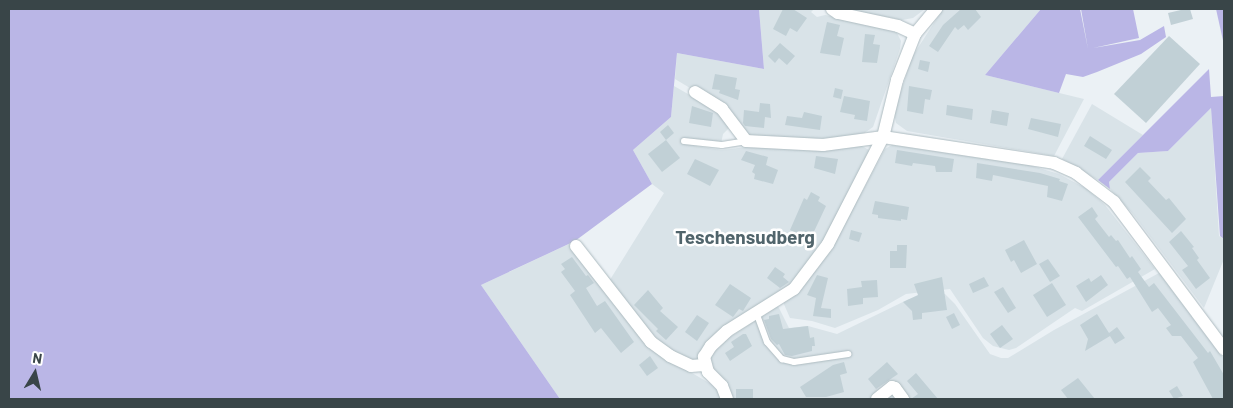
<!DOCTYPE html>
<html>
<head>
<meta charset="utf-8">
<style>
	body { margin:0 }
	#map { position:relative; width:1233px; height:408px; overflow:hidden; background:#ebf1f5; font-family:Barlow,sans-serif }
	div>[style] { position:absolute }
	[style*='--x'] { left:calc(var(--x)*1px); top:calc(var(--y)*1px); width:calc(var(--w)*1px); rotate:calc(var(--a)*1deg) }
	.residential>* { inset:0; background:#d9e3e8 }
	.green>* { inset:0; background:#bab6e6 }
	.building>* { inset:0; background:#c1d0d6 }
	.roads { filter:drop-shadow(0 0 1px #adbbc0) drop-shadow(0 0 1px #adbbc0) }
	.service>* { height:6px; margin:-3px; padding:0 3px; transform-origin:3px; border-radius:3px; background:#fff }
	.minor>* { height:12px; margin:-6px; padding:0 6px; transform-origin:6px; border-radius:6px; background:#fff }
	span { translate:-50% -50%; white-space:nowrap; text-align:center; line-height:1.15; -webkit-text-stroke:5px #fff; paint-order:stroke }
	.neighbourhood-label { font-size:19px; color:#50646b; font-weight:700 }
	.frame { position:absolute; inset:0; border:10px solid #394548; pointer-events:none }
	.north { position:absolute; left:10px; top:348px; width:50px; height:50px; -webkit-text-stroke:4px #fff; paint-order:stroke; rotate:9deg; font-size:14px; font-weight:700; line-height:20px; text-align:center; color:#394548 }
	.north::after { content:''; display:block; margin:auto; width:18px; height:22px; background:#394548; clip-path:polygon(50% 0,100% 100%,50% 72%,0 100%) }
</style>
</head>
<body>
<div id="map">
	<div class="residential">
		<div style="clip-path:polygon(759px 9px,814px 9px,811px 12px,817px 17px,825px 15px,887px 27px,897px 33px,901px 41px,900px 49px,873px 127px,863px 134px,823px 141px,823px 138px,801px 141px,746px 140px,720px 106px,675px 79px,677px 53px,764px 69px)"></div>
		<div style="clip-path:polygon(845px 9px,925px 9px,913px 18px,902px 20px)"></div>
		<div style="clip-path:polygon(943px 9px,1041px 9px,985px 75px,1084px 99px,1054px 156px,907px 131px,896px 123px,894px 113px,912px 57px)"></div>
		<div style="clip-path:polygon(674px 86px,716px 110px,730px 127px,723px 134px,721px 144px,695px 146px,722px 150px,754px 146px,860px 145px,869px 150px,870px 155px,828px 237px,785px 292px,708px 344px,695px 362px,669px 353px,608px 283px,664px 193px,652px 184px,633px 150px,671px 117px)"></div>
		<div style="clip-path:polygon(1092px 104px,1143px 135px,1098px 180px,1062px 159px)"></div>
		<div style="clip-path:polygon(1211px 108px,1219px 236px,1224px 239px,1224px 259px,1204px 308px,1133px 214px,1110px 189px,1109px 182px,1138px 153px,1168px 151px)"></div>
		<div style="clip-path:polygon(892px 145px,1029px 165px,1059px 174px,1087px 189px,1105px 205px,1155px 269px,1082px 311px,1075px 308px,1016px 348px,1009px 350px,993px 346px,983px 338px,950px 289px,906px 294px,878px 310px,835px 328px,812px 321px,790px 318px,783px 302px,861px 194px,885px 149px)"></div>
		<div style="clip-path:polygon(571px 243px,663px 356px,716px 387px,722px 399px,560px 399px,481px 285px)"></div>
		<div style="clip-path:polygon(1159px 273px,1224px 359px,1224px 399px,731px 399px,711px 370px,711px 357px,716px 349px,727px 339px,778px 306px,789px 328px,808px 326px,837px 334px,909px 299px,945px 294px,955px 304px,990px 354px,1001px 358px,1008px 358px,1054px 330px)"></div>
	</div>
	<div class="green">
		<div style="clip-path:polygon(9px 9px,759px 9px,764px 69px,677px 53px,671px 117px,633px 150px,652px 184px,575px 241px,481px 285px,560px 399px,9px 399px)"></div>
		<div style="clip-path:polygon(1041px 9px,1080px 9px,1088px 49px,1081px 9px,1133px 9px,1139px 38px,1093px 48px,1140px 40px,1164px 26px,1166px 37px,1141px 54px,1097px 72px,1083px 77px,1066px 74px,1059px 93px,985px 75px)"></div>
		<div style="clip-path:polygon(1216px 9px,1224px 9px,1224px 45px)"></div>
		<div style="clip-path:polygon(1209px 69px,1211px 97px,1224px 96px,1224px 239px,1220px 236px,1211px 108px,1168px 151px,1138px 153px,1109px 182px,1110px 189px,1098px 180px)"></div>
	</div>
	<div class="building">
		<div style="clip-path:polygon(783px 9px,793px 9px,807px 18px,797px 32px,790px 28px,786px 36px,773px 29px)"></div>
		<div style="clip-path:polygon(961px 9px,975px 9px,981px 17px,968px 30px,964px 25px,958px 30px,955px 27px,938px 52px,929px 46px,943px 25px)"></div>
		<div style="clip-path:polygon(1185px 9px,1190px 9px,1193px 19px,1171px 25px,1168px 13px)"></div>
		<div style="clip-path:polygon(827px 22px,840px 25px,837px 36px,844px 38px,840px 56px,820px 53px)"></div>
		<div style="clip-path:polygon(865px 34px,875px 35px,873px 44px,880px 45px,877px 63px,862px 62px)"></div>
		<div style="clip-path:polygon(1169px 36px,1200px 64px,1146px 123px,1114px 94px)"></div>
		<div style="clip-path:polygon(780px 43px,795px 56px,787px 65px,779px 58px,775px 63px,768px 56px)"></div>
		<div style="clip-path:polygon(920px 60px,930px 62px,928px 72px,918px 69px)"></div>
		<div style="clip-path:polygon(715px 74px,737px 78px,735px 89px,740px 90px,738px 100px,719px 93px,720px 90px,712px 89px)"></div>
		<div style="clip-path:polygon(909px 86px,932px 90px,930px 100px,925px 99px,923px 114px,907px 111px)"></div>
		<div style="clip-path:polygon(835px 88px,843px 90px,841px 99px,833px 97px)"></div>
		<div style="clip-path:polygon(844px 96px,870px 101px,867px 121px,854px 119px,855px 115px,840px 112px)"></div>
		<div style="clip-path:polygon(760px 103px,770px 104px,771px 118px,765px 117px,764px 128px,745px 126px,743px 123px,744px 110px,759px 112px)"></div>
		<div style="clip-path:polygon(947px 105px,973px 109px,972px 120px,946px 115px)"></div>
		<div style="clip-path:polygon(692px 106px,713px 113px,711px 127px,689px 123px)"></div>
		<div style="clip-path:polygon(992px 110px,1009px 113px,1007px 126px,990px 123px)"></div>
		<div style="clip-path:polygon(804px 112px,822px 116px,820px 130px,785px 125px,787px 116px,802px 118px)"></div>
		<div style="clip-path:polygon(1031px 118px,1061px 124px,1058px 137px,1028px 129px)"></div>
		<div style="clip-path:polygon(668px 125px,674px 133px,666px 140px,660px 132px)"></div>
		<div style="clip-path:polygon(1090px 136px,1112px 150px,1106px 159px,1084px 146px)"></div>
		<div style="clip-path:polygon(666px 140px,680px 158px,662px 172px,648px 154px)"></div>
		<div style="clip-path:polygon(897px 150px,954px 159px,952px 172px,936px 172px,935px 166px,913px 163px,912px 166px,895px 163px)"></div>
		<div style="clip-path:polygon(746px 151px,768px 157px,766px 165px,778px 170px,773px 184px,754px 179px,755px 174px,752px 172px,755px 165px,741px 160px)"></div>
		<div style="clip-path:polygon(816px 156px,838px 159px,835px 174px,814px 168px)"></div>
		<div style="clip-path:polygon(695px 159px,719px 170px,710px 186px,687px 174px)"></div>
		<div style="clip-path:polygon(977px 163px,1040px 173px,1060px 179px,1059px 181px,1068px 184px,1062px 201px,1047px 197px,1048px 186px,993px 175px,992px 181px,976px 178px)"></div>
		<div style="clip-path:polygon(1140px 167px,1151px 178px,1148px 181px,1166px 200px,1169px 198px,1186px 219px,1172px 233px,1125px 182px)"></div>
		<div style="clip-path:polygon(811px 192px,820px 197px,818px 201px,826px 206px,810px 240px,790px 230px,804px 198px,807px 200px)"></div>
		<div style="clip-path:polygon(875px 201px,909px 207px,907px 220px,901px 219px,901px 221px,878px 218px,878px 215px,872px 214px)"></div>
		<div style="clip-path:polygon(1092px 207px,1098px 216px,1095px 219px,1109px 237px,1111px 235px,1116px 241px,1118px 240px,1130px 258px,1132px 256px,1141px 269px,1138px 272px,1149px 287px,1154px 283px,1208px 353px,1210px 351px,1224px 375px,1224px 399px,1213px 399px,1193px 362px,1198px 358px,1181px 336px,1172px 336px,1166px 328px,1171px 325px,1158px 308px,1152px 312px,1130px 277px,1127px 279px,1118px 266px,1116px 267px,1078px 217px)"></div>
		<div style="clip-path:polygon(851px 230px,862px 233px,859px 242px,849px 239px)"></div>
		<div style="clip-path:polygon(1181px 231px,1194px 247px,1192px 248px,1199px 258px,1197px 260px,1210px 278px,1196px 289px,1182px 270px,1188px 266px,1169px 242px)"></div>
		<div style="clip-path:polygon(1024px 240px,1037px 264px,1021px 273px,1014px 260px,1011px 262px,1005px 250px)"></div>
		<div style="clip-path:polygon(897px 245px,907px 245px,906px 268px,890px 268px,890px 251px,897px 251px)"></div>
		<div style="clip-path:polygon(572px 257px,586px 276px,588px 275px,594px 283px,586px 288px,597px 306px,605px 301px,634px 342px,621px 353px,601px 328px,595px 333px,570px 295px,575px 291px,561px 272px,565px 269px,561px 264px)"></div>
		<div style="clip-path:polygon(1048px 259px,1060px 276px,1050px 282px,1039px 264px)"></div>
		<div style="clip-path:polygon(775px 267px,785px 274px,783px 277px,789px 282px,780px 288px,767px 278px)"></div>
		<div style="clip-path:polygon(817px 275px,828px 278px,821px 308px,831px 309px,831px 318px,813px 316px,816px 298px,807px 295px)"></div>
		<div style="clip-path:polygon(1101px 275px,1108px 285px,1086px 302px,1076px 286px,1089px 278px,1091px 282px)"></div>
		<div style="clip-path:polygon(942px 277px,947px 310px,922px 313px,922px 319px,913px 320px,912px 311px,903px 302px,918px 295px,914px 284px)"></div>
		<div style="clip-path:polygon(984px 277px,989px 286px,973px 293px,969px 284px)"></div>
		<div style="clip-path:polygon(877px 280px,878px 297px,863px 298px,863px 304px,848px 306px,847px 289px,862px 287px,861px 281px)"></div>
		<div style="clip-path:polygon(1052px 283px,1066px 305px,1047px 317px,1033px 295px)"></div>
		<div style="clip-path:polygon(730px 284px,751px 298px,743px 311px,739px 309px,733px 317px,715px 305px)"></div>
		<div style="clip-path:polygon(1003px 287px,1016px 308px,1008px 313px,994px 292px)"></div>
		<div style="clip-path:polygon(648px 290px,663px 308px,660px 311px,678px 327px,666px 340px,656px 331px,658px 329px,634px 305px)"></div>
		<div style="clip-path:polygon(954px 313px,960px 325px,952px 329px,946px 317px)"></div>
		<div style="clip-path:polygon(779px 314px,783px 329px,808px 326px,810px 338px,814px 337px,815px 346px,812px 346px,812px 351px,792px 356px,785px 355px,779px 344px,777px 345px,771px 339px,764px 320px,769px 319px,769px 316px)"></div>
		<div style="clip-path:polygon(1097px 314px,1109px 333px,1117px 327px,1125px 338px,1115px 344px,1110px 336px,1085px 351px,1088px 339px,1080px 325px)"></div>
		<div style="clip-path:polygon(697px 315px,709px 323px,697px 341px,685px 332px)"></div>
		<div style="clip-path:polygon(1002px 325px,1013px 339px,1000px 348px,990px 334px)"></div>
		<div style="clip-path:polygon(743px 334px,746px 334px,752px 346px,730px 361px,725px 353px,734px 347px,731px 342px)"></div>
		<div style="clip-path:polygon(650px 356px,658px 368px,647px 376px,639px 365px)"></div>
		<div style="clip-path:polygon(844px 362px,847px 373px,840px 375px,844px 392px,826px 397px,806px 397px,800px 387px,833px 365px)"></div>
		<div style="clip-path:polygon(887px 362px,898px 374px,876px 389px,868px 379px)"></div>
		<div style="clip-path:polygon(916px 373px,938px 399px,911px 399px,918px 394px,907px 381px)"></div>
		<div style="clip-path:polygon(1078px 378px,1095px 399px,1068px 399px,1061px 390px)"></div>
		<div style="clip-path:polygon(1177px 386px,1183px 396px,1174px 399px,1169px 391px)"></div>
		<div style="clip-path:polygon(736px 389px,753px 389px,753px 399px,736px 399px)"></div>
	</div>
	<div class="roads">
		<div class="service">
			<div style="--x:684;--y:141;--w:38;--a:6"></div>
			<div style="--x:722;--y:145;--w:24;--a:-9"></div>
			<div style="--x:756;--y:312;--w:32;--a:70"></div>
			<div style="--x:767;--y:342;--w:23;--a:49"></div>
			<div style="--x:782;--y:359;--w:12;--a:14"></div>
			<div style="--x:794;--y:362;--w:55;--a:-8.4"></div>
		</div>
		<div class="minor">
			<div style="--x:832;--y:9;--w:7;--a:34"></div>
			<div style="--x:838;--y:13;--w:61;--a:12.2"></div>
			<div style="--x:898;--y:26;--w:19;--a:25"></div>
			<div style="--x:695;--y:92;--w:32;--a:32"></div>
			<div style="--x:722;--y:109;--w:40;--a:53"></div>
			<div style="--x:746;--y:141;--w:77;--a:3"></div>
			<div style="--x:823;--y:145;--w:61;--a:-7.6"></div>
			<div style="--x:883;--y:137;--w:173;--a:8.6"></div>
			<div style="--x:1054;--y:163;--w:24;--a:24"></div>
			<div style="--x:1076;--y:173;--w:48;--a:37.3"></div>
			<div style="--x:1114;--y:202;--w:184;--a:53.2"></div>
			<div style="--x:576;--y:246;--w:122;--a:52"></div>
			<div style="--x:651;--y:342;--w:24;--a:36"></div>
			<div style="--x:670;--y:356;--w:23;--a:25"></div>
			<div style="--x:691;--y:366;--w:13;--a:-4"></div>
			<div style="--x:727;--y:399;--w:14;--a:-111"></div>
			<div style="--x:722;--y:386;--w:20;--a:-135"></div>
			<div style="--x:708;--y:372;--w:16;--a:-105"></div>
			<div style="--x:704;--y:357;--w:13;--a:-58"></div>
			<div style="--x:711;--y:346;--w:22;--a:-43"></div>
			<div style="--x:727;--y:331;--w:79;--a:-32.1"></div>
			<div style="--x:794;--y:289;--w:56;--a:-52.9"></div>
			<div style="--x:828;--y:244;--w:120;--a:-62.8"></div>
			<div style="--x:883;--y:137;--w:59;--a:-76.2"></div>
			<div style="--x:897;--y:80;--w:49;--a:-68.6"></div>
			<div style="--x:915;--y:34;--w:33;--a:-50"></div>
			<div style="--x:877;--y:399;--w:19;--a:-39"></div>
			<div style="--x:892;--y:387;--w:3;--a:18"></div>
			<div style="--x:895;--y:388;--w:14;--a:54"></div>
		</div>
	</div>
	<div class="neighbourhood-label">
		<span style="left:745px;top:237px">Teschensudberg</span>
	</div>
	<div class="frame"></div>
	<div class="north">N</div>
</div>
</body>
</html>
